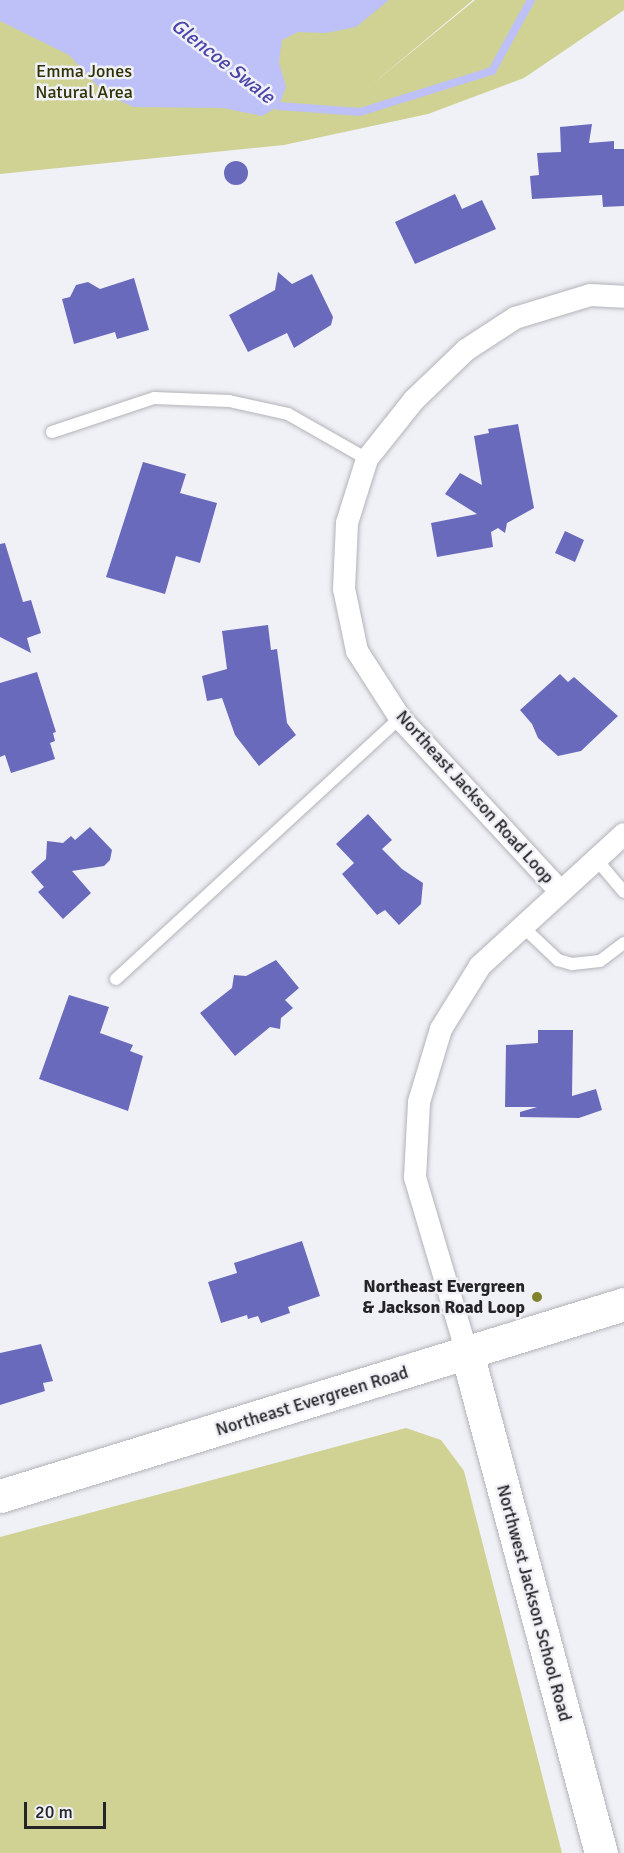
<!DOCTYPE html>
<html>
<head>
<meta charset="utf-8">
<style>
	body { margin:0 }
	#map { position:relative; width:624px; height:1853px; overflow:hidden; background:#f0f1f7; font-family:Signika,sans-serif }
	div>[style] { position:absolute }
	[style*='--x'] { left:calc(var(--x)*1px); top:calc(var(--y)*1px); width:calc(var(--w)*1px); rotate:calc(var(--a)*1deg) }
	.green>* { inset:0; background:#cfd293 }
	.water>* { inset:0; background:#bdc1f7 }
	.stream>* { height:8px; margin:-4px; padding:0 4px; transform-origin:4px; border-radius:4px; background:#bdc1f7 }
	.building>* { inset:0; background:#6a6abd }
	.round { border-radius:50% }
	.roads { filter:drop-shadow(0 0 2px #b3b3b9) drop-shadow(0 0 2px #b3b3b9) }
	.service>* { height:12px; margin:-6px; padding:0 6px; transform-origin:6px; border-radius:6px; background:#fff }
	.minor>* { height:22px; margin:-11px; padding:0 11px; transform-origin:11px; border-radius:11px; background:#fff }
	.secondary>* { height:33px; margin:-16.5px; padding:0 16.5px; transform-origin:16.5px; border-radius:16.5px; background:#fff }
	.primary>* { height:33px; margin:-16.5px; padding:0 16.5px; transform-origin:16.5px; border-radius:16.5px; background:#fff }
	.dots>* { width:16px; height:16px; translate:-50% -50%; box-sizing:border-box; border:3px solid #f0f1f7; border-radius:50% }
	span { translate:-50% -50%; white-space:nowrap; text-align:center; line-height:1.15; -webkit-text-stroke:5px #f0f1f7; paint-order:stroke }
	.park-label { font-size:18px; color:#313204 }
	.street-label { font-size:18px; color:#252527 }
	.poi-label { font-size:18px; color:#252527; font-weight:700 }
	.right { translate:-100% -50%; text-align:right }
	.water-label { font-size:20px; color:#4b44a9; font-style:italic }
	.scale { position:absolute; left:24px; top:1802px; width:82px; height:27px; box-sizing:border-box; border:3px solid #252527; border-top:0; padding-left:8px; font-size:18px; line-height:21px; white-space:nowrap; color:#252527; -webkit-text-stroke:4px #f0f1f7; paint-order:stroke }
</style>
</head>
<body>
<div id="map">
	<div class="green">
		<div style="clip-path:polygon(0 0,473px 0,364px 91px,475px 0,624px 0,624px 10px,524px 78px,428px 114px,284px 145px,0 174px)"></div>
		<div style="clip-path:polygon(406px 1428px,441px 1440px,464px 1471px,562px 1853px,0 1853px,0 1537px)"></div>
	</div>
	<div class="water">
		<div style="clip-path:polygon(0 0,389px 0,356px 27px,326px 33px,298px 32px,282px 40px,279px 62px,286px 87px,279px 106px,262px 116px,223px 108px,133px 107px,104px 93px,69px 55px,0 21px)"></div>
	</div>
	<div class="stream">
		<div style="--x:271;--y:99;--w:11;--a:41"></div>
		<div style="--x:279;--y:106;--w:81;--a:4.2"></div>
		<div style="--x:360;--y:112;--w:138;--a:-17.3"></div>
		<div style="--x:492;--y:71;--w:81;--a:-61.2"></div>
	</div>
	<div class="building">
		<div style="clip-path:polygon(592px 124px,589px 143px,614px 141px,614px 149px,624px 149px,624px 206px,603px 207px,602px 195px,532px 199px,530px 176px,539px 175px,537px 153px,561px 152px,560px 127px)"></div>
		<div class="round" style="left:224px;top:161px;width:24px;height:24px"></div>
		<div style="clip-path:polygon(455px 194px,462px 209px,482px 200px,496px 229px,415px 264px,395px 222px)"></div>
		<div style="clip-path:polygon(278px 272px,292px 284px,312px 274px,333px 317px,331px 325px,294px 348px,287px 333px,248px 352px,229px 315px,275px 290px)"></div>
		<div style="clip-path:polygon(134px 278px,149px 330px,117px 339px,115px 332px,74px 344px,62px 299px,70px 297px,76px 285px,88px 282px,100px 289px)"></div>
		<div style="clip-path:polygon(518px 424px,534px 508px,507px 523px,505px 533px,498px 528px,491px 532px,493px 547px,437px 557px,431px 523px,477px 514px,445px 494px,460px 473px,482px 485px,474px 436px,489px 433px,488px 429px)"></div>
		<div style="clip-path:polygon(143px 462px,186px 474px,180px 493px,217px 503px,200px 563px,176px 556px,165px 594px,106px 577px)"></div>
		<div style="clip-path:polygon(565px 531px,584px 540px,575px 562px,555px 553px)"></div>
		<div style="clip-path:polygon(5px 543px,23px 602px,31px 600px,41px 633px,27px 638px,31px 653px,0 637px,0 544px)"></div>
		<div style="clip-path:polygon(268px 625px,271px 650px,277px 649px,287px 723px,296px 735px,259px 766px,235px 735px,222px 698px,207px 701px,202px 676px,227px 669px,222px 631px)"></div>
		<div style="clip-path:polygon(37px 672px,56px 732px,53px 733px,55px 741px,50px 743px,55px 759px,11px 773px,5px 755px,0 757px,0 683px)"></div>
		<div style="clip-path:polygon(560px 674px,568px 682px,574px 677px,618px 716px,581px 751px,558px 756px,538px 738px,532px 724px,520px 710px)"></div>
		<div style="clip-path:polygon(368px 814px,392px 840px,382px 849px,402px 869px,423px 883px,421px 904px,399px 925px,385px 910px,377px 915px,342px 874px,354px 863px,336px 844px)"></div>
		<div style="clip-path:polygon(90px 827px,112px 850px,110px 860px,104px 866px,72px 871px,91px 893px,63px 919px,38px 892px,44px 887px,31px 872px,46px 859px,47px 841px,63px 843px,71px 836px,75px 840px)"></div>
		<div style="clip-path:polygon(276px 960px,299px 988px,285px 1000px,293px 1008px,281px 1018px,280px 1029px,270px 1027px,235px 1056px,200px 1013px,232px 988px,234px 975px,246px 976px)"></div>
		<div style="clip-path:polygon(69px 995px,109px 1007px,100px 1033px,133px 1045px,130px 1051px,143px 1056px,128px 1111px,39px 1079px)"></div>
		<div style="clip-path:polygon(538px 1030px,573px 1030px,572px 1096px,596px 1089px,602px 1110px,579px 1118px,520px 1117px,520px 1112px,537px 1107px,505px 1107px,506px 1045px,538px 1043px)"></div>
		<div style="clip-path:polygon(302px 1241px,320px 1296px,288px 1307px,290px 1313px,261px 1323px,258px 1316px,248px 1319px,247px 1315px,221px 1323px,208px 1282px,237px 1273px,234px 1263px)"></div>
		<div style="clip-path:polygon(41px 1344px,53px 1381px,43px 1383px,45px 1391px,0 1405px,0 1353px)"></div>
	</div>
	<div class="roads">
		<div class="service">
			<div style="--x:52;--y:432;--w:108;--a:-18.4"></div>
			<div style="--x:154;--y:398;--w:75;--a:2.3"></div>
			<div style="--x:229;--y:401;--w:60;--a:12.4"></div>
			<div style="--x:288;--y:414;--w:91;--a:29.7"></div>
			<div style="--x:596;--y:859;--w:43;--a:49.7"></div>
			<div style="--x:522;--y:926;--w:50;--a:43.4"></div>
			<div style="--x:558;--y:960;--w:15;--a:16"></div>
			<div style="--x:572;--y:964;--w:28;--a:-6"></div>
			<div style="--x:600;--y:961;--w:30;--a:-37"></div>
			<div style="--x:116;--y:979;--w:386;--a:-42.6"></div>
		</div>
		<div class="minor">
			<div style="--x:560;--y:891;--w:236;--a:-132.8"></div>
			<div style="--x:400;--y:718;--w:80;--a:-122.7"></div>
			<div style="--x:357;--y:651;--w:63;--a:-101.8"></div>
			<div style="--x:344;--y:589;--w:66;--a:-87.4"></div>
			<div style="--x:347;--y:523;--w:67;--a:-72.6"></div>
			<div style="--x:367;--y:459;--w:75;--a:-51.5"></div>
			<div style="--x:414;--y:400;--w:72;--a:-43.9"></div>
			<div style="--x:466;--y:350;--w:59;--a:-33.1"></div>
			<div style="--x:515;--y:318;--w:78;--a:-17"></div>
			<div style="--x:590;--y:295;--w:34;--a:3"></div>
			<div style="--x:467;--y:1353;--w:184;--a:-106.5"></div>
			<div style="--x:415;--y:1177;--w:75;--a:-86.9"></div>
			<div style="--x:419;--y:1102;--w:76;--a:-73.2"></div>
			<div style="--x:441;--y:1029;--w:74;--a:-58.2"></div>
			<div style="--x:480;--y:966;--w:195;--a:-42.5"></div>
		</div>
		<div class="secondary">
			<div style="--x:467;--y:1353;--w:518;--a:75"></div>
		</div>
		<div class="primary">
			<div style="--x:0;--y:1496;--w:653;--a:-17.1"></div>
		</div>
	</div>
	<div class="dots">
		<div style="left:537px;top:1297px;background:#80832c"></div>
	</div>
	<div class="park-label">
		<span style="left:84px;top:82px">Emma Jones<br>Natural Area</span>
	</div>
	<div class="street-label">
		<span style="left:475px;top:797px;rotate:48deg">Northeast Jackson Road Loop</span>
		<span style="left:312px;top:1401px;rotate:-17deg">Northeast Evergreen Road</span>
		<span style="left:534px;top:1603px;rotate:75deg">Northwest Jackson School Road</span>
	</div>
	<div class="poi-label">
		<span class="right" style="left:525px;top:1297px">Northeast Evergreen<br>&amp; Jackson Road Loop</span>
	</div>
	<div class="water-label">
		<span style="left:223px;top:61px;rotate:38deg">Glencoe Swale</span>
	</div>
	<div class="scale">20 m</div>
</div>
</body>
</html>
